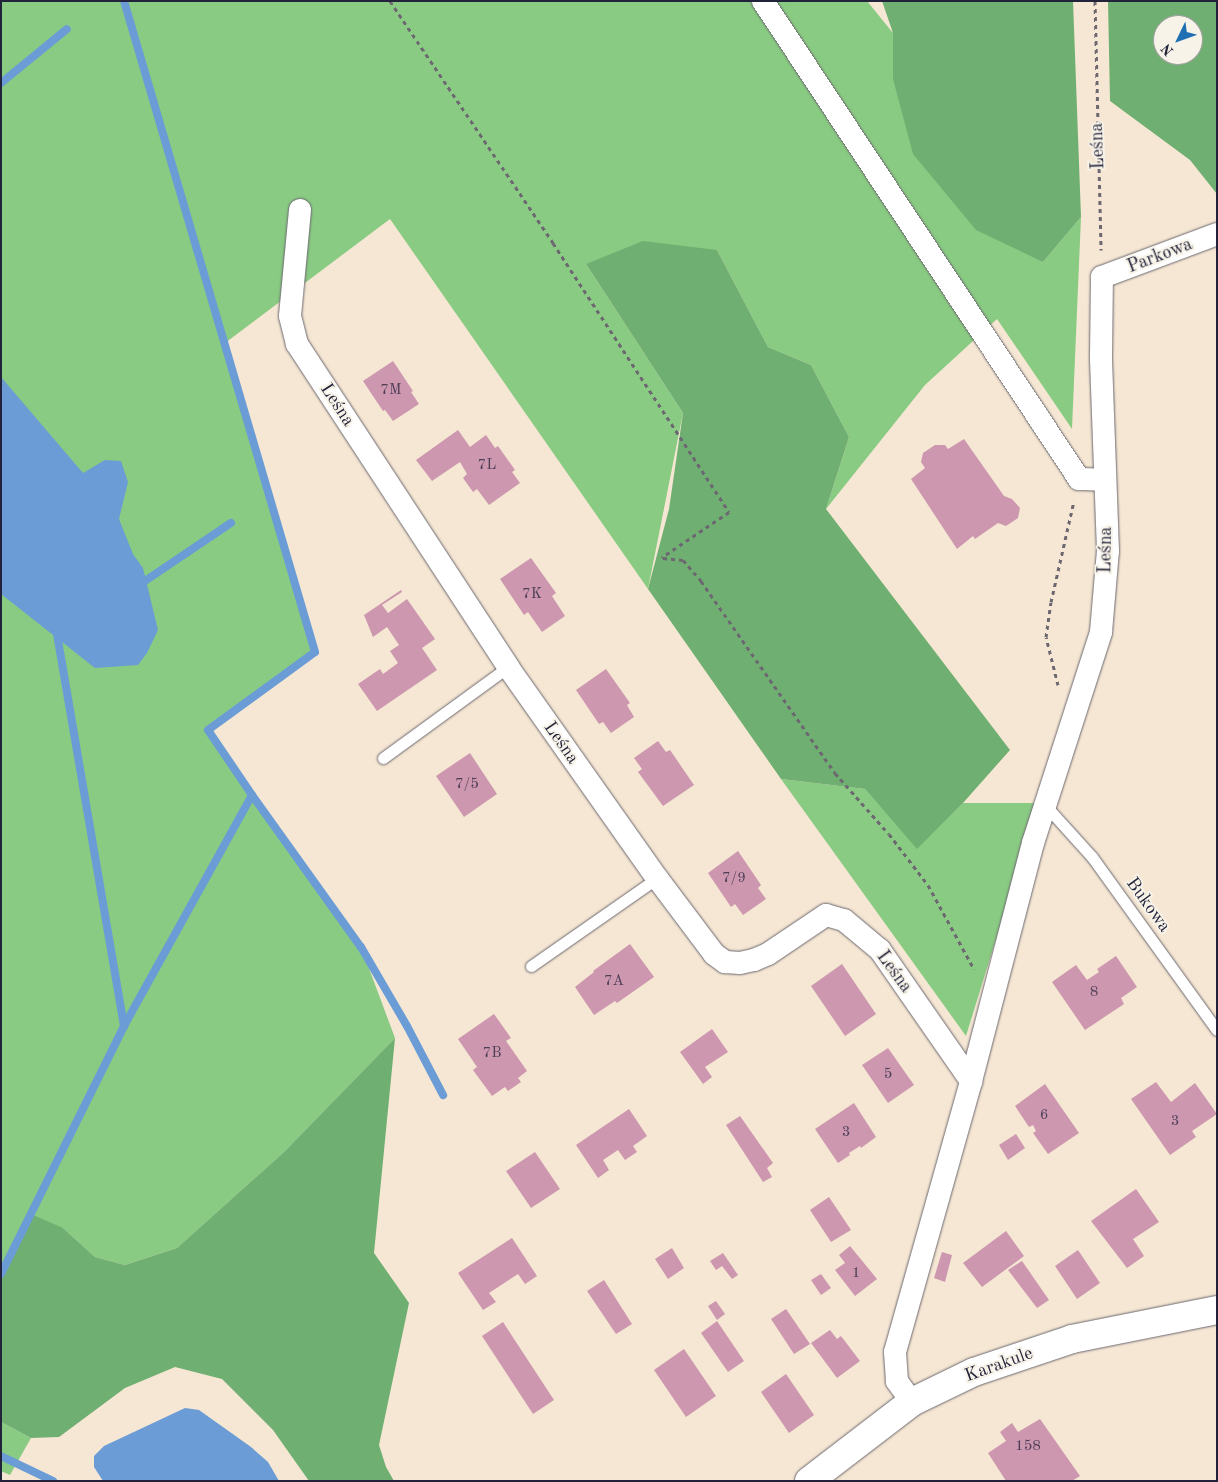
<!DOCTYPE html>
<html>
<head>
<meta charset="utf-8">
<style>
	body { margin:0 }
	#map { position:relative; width:1218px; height:1482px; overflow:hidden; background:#f5e7d3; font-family:"Old Standard TT",serif }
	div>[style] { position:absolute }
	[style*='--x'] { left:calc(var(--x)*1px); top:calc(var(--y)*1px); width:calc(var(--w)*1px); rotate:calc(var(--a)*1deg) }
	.green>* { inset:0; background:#8acb83 }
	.forest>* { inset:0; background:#6faf71 }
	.water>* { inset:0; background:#6b9cd5 }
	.stream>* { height:8px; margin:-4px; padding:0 4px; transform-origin:4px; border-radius:4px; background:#6b9cd5 }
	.building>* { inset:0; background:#cd97af }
	.path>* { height:3px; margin-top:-1.5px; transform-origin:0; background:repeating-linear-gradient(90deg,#6c6770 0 4px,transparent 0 8px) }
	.roads { filter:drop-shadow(0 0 1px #6c6770) drop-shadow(0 0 1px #6c6770) }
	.lane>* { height:11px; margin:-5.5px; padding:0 5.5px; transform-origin:5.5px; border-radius:5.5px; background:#fff }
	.street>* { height:22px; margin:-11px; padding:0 11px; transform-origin:11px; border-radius:11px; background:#fff }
	.secondary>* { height:28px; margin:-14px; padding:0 14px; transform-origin:14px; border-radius:14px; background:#fff }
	span { translate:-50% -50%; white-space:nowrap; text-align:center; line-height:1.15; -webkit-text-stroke:4px #f7f3e8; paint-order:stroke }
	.number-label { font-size:15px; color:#4d3f58 }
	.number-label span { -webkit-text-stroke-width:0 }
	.street-label { font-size:18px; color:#22223b }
	.frame { position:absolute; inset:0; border:2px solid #22223b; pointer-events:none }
	.north { position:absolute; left:1153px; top:15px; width:50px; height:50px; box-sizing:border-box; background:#f7f3e8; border:1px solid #a29fa3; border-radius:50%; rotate:228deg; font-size:14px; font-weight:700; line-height:20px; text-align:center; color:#22223b }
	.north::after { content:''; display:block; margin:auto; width:18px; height:22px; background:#1f6fb2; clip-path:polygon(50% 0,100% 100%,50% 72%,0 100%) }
</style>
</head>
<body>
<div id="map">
	<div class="green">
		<div style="clip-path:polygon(1px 1px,867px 1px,893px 33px,893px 79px,1043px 262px,1081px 217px,1072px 429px,997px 319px,925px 385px,826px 509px,849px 437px,811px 365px,768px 347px,717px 250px,586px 264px,683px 413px,648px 589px,390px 219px,225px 343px,315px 652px,208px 730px,361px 947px,395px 1038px,284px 1152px,177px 1248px,125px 1265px,95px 1257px,63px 1228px,1px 1271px)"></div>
		<div style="clip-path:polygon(781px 779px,865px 789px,917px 848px,963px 803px,1038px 803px,966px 1036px)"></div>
		<div style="clip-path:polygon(1px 1422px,31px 1438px,10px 1475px,1px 1471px)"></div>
	</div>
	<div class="forest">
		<div style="clip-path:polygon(882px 1px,1073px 1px,1081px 217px,1043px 262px,976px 230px,913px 154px,893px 79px,893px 33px)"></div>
		<div style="clip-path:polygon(evenodd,1108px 1px,1217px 1px,1217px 194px,1190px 160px,1110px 101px,1108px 1px,1163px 25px,1193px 25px,1193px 55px,1163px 55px,1163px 25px)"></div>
		<div style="clip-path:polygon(643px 241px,717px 250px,768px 347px,811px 365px,849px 437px,826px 509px,1010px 750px,963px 803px,917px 849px,865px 789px,781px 779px,648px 589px,669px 509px,683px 413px,586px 264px)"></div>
		<div style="clip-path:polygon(395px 1038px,374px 1253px,409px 1303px,379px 1445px,386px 1467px,394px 1481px,309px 1481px,273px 1430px,222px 1379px,175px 1367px,125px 1388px,59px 1437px,31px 1438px,1px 1422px,1px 1271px,31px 1214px,63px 1228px,95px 1257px,125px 1265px,177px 1248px,284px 1152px)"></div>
	</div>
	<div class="water">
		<div style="clip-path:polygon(1px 377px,83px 473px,105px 460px,121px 461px,128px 482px,119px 519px,133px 554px,143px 568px,158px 630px,147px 653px,138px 665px,95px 668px,1px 594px)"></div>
		<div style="clip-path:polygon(185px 1408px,199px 1410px,251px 1447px,268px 1462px,279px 1481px,103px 1481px,94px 1467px,94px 1456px,104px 1446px)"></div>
	</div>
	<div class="stream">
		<div style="--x:1;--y:83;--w:85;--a:-39.3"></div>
		<div style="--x:139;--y:585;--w:111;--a:-34"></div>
		<div style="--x:252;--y:795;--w:187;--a:54.4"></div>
		<div style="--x:361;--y:947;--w:91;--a:59.8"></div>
		<div style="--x:407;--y:1026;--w:78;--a:62.4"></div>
		<div style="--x:124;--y:1026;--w:264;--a:-61"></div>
		<div style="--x:252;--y:795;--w:78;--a:-124.1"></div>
		<div style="--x:208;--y:730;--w:132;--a:-36.1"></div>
		<div style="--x:315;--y:652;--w:678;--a:-106.35"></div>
		<div style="--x:1;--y:1274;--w:277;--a:-63.6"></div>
		<div style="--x:124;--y:1026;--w:403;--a:-99.7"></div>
		<div style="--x:1;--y:1456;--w:58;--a:25.7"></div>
	</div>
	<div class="building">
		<div style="clip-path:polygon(393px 361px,413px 391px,411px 392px,419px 404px,393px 421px,385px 410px,383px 411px,363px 381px)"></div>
		<div style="clip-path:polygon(458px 430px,470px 447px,486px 435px,495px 448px,498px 446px,515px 470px,512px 472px,520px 483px,489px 505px,477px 489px,473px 492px,463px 478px,467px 474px,460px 462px,432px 481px,416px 460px)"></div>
		<div style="clip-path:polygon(964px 439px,1004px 496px,1012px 499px,1020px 508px,1018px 518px,1006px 526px,998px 523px,975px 539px,973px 536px,957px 549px,911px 479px,925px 468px,921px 462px,923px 453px,935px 445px,945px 445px,948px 449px)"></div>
		<div style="clip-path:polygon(531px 558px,556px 593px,552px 596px,565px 616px,542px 632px,528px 612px,524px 615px,500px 579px)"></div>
		<div style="clip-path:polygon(401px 590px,402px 592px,382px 605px,388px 613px,407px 599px,435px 639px,422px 648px,437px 670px,377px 711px,358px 684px,380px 669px,383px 674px,398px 663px,390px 651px,399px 645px,387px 627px,373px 637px,364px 615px)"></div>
		<div style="clip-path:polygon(606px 669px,630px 703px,627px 705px,634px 717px,611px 733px,603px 722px,599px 724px,576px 690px)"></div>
		<div style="clip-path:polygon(658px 741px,666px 752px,670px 750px,694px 785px,663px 806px,638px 772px,642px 769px,634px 758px)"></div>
		<div style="clip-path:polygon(470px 753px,497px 794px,464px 817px,436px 776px)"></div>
		<div style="clip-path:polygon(738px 851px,761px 885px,758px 888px,766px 899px,743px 915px,735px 904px,731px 907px,708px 873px)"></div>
		<div style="clip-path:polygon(630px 944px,654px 977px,617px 1003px,615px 1001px,594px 1015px,575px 987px,594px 972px,593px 971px)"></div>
		<div style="clip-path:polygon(1116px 956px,1137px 987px,1121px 998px,1124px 1004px,1085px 1030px,1052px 982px,1076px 965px,1087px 980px,1099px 972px,1097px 969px)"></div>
		<div style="clip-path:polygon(842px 964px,876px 1014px,845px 1036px,811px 986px)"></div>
		<div style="clip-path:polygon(494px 1014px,511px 1038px,506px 1041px,527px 1071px,518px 1078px,521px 1082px,508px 1091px,505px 1087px,492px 1096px,473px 1070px,477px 1067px,458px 1039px)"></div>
		<div style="clip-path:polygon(712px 1029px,728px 1052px,705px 1067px,712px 1077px,703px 1084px,680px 1052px)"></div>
		<div style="clip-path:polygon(888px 1048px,914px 1085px,888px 1103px,862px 1065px)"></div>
		<div style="clip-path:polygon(1156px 1082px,1171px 1102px,1195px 1083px,1217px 1114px,1192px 1131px,1196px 1137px,1170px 1155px,1131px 1099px)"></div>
		<div style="clip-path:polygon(1045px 1084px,1079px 1133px,1048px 1154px,1033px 1133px,1036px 1131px,1033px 1125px,1029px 1127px,1015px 1106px)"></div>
		<div style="clip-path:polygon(854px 1103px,876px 1137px,861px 1148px,860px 1146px,849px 1153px,850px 1155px,838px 1163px,815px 1129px)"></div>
		<div style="clip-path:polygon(629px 1109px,647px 1136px,633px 1146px,637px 1152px,625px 1160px,618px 1150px,603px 1160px,609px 1170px,598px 1178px,576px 1145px)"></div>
		<div style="clip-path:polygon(740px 1116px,773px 1163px,767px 1168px,772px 1177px,763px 1182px,726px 1125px)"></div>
		<div style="clip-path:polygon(1016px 1134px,1025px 1148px,1008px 1160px,999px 1145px)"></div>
		<div style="clip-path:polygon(535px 1152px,560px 1189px,531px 1208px,506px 1171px)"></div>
		<div style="clip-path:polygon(1136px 1189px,1159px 1222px,1133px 1239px,1144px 1256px,1127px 1268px,1091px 1221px)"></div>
		<div style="clip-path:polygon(829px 1197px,851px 1230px,831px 1242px,810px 1210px)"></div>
		<div style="clip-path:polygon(1006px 1231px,1024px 1256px,982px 1287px,963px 1263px)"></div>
		<div style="clip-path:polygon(512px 1238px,537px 1276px,525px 1284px,518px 1274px,489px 1293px,496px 1302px,483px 1310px,458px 1273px)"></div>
		<div style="clip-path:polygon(850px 1246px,877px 1279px,855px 1296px,835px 1270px,845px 1263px,839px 1255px)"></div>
		<div style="clip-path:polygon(672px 1248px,684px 1268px,668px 1279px,655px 1259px)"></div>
		<div style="clip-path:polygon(1078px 1250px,1100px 1283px,1077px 1299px,1055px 1266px)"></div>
		<div style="clip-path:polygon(942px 1252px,952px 1255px,945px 1282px,934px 1278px)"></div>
		<div style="clip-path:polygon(723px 1253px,738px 1275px,732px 1279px,722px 1266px,716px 1270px,710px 1261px)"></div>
		<div style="clip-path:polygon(1022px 1261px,1049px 1300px,1037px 1308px,1008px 1270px)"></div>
		<div style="clip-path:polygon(821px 1274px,831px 1288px,821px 1295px,811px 1280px)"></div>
		<div style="clip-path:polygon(604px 1280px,632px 1324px,616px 1334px,587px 1291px)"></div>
		<div style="clip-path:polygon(716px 1301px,725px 1314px,717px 1320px,708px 1306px)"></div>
		<div style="clip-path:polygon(786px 1309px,810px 1344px,794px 1354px,771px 1319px)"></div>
		<div style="clip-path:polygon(717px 1321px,744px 1361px,728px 1372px,701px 1333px)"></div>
		<div style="clip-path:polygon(503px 1322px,554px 1400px,533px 1414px,482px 1336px)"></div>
		<div style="clip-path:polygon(830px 1330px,837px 1339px,841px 1336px,860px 1361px,837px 1378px,811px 1343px)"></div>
		<div style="clip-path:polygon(684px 1349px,716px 1396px,686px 1417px,654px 1370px)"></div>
		<div style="clip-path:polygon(786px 1374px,814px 1415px,789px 1433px,761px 1392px)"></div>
		<div style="clip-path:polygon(1040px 1419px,1080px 1476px,1072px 1481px,1006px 1481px,988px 1453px,1006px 1441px,1000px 1432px,1012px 1423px,1018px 1432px)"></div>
	</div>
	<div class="path">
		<div style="--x:390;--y:1;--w:292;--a:56"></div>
		<div style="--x:553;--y:243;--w:321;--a:56.8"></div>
		<div style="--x:729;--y:512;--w:81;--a:146.1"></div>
		<div style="--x:1095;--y:1;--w:249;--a:88.6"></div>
		<div style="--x:663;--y:558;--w:20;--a:6"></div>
		<div style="--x:683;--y:560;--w:28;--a:49"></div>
		<div style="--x:701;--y:581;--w:234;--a:55.1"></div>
		<div style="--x:835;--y:773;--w:81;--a:48.5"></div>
		<div style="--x:889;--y:834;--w:64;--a:52.6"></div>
		<div style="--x:928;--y:885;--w:96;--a:61.3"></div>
		<div style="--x:1058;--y:685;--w:49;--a:-104"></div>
		<div style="--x:1046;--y:637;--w:35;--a:-82"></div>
		<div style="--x:1051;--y:602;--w:104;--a:-77.2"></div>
	</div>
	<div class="roads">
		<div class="lane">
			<div style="--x:383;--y:758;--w:155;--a:-36.1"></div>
			<div style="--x:1045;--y:805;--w:70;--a:47.9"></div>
			<div style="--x:1092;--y:857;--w:213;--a:54.2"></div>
			<div style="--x:531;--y:966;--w:154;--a:-34.9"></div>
		</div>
		<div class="street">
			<div style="--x:763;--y:1;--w:573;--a:56.53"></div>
			<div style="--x:1079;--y:479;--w:26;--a:2"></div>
			<div style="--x:300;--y:210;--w:106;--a:95.4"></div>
			<div style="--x:290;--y:316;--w:29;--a:76"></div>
			<div style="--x:297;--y:344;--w:386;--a:56.8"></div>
			<div style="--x:508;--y:667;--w:258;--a:54.8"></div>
			<div style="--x:657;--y:878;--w:95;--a:53.1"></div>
			<div style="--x:714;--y:954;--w:14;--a:36"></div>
			<div style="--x:725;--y:962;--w:15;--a:4"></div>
			<div style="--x:740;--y:963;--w:14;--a:-12"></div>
			<div style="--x:754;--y:960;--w:15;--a:-23"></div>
			<div style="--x:768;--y:954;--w:70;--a:-33.9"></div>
			<div style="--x:826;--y:915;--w:19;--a:16"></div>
			<div style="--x:844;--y:920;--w:47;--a:39.8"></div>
			<div style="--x:880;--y:950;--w:160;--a:55.2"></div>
			<div style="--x:912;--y:1402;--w:26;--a:-126"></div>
			<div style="--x:897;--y:1381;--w:29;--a:-94"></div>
			<div style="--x:895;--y:1352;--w:281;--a:-74.3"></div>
			<div style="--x:971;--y:1081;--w:246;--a:-75.4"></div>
			<div style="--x:1033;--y:843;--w:222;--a:-72.1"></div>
			<div style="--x:1101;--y:632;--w:81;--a:-85.1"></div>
			<div style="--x:1108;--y:551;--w:195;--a:-92.1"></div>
			<div style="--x:1101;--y:356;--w:79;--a:-89.3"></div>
			<div style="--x:1102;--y:277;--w:123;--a:-20.5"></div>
		</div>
		<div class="secondary">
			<div style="--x:809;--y:1481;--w:130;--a:-37.5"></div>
			<div style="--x:912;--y:1402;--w:69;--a:-25.8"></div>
			<div style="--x:974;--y:1372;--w:103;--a:-18.6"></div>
			<div style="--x:1072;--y:1339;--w:148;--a:-11.3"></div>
		</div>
	</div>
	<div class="number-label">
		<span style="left:391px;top:391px">7M</span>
		<span style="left:487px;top:466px">7L</span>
		<span style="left:532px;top:595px">7K</span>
		<span style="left:467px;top:785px">7/5</span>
		<span style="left:734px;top:879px">7/9</span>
		<span style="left:614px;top:982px">7A</span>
		<span style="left:1094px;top:993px">8</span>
		<span style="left:492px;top:1054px">7B</span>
		<span style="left:888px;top:1075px">5</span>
		<span style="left:1044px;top:1116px">6</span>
		<span style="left:1175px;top:1122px">3</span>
		<span style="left:846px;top:1133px">3</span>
		<span style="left:856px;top:1274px">1</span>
		<span style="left:1028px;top:1447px">158</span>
	</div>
	<div class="street-label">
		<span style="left:1098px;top:146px;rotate:-92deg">Leśna</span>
		<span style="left:1160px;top:256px;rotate:-21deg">Parkowa</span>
		<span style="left:337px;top:405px;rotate:57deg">Leśna</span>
		<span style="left:1106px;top:550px;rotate:-89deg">Leśna</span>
		<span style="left:561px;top:743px;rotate:55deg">Leśna</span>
		<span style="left:1148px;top:905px;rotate:54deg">Bukowa</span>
		<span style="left:894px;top:972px;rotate:54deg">Leśna</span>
		<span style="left:999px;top:1365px;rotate:-20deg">Karakule</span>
	</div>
	<div class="frame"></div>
	<div class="north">N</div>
</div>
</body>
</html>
